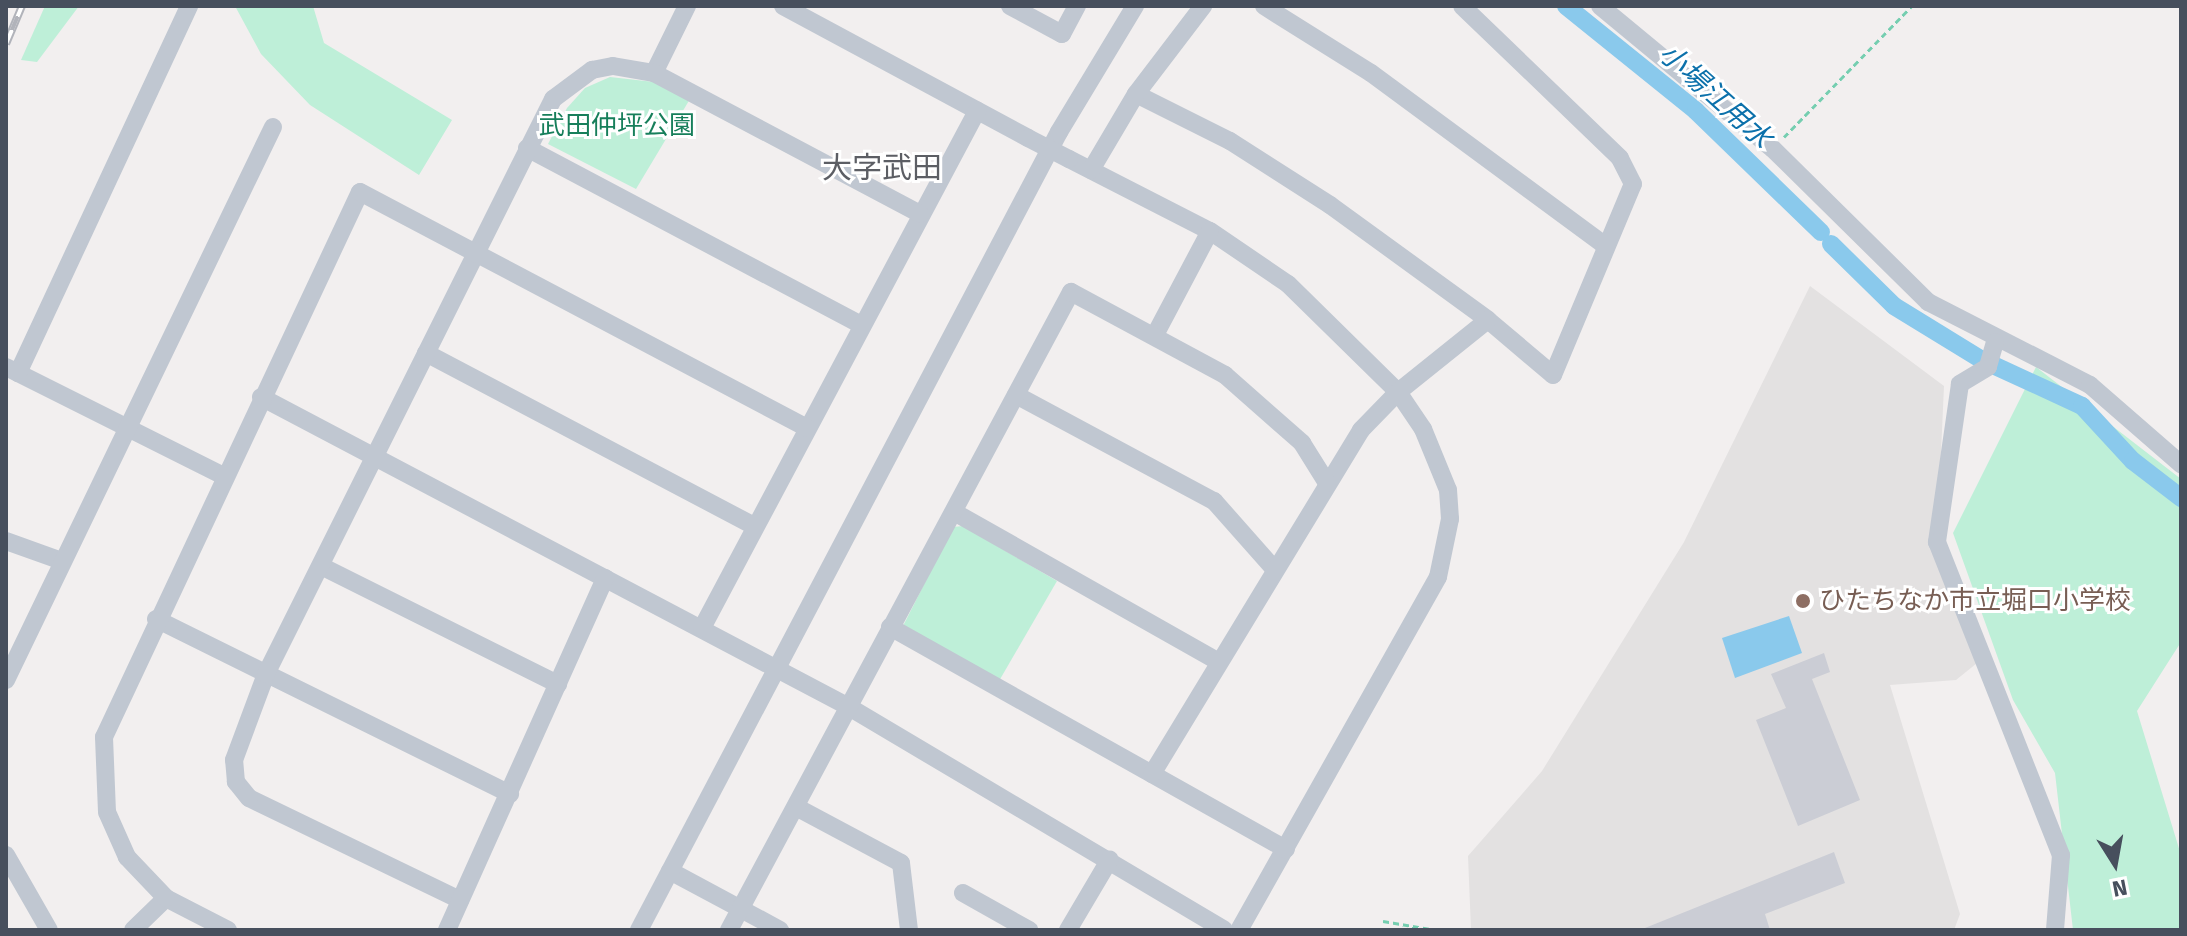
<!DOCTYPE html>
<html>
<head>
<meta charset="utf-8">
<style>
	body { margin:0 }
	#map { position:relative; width:2187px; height:936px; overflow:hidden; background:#f2efef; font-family:"Fira Sans","Noto Sans JP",sans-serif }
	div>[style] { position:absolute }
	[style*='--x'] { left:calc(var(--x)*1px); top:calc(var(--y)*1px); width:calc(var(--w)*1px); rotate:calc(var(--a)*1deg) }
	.education>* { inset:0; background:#e3e1e1 }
	.green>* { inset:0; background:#beefd8 }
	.water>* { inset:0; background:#8ac9ec }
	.canal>* { height:18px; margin:-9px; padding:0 9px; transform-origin:9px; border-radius:9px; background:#8ac9ec }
	.building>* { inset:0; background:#cbcdd5 }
	.path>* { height:3px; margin-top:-1.5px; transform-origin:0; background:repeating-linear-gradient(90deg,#75ceb0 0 6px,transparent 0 10px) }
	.minor>* { height:18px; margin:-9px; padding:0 9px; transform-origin:9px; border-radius:9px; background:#c0c7d1 }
	.rail>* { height:8px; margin-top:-4px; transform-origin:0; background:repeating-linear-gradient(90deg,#fff 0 15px,#b1b3ba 0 30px); box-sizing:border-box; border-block:2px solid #b1b3ba }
	.minor-bridge>* { height:18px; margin:-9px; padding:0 9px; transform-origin:9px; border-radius:9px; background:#c0c7d1 }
	.dots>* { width:22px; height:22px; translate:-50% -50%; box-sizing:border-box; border:4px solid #fff; border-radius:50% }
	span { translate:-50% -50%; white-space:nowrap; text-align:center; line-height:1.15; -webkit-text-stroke:6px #fff; paint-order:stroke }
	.park-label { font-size:26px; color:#177f5b }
	.education-label { font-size:26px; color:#785e54 }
	.left { translate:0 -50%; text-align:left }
	.water-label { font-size:28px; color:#0c71ab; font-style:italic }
	.quarter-label { font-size:30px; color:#5c5e64 }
	.frame { position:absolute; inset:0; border:8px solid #474f5d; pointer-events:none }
	.north { position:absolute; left:2075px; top:824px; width:80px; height:80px; -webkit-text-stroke:6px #fff; paint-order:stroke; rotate:169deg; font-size:22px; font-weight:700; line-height:32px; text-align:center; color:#474f5d }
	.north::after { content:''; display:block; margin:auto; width:28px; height:36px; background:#474f5d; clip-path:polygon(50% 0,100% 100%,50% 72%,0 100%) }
</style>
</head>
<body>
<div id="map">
	<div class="education">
		<div style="clip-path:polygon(1810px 286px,1944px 386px,1937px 542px,1982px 659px,1956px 680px,1890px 685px,1960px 914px,1954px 930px,1471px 930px,1468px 856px,1542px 771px,1684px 542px)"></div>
	</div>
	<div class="green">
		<div style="clip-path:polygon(45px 6px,79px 6px,37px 62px,21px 60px)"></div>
		<div style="clip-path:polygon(235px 6px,313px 6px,324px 43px,452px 120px,419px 175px,310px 105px,261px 54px)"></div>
		<div style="clip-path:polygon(610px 77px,654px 82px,690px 99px,636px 189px,548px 144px,567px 108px,585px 88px)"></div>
		<div style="clip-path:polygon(2036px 367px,2181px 479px,2181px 642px,2137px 711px,2181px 855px,2181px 930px,2073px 930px,2055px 773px,2013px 700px,1953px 533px)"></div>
		<div style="clip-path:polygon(963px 526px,1057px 581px,999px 681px,903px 626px,953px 527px)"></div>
	</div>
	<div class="water">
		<div style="clip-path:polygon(1789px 616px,1802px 653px,1735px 678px,1722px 638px)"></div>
	</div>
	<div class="canal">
		<div style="--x:1566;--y:6;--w:167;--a:38.9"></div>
		<div style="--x:1696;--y:111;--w:174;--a:44.1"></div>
		<div style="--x:1831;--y:244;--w:88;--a:44.5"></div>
		<div style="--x:1894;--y:306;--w:103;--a:31.5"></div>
		<div style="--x:1993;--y:365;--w:98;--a:24.7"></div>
		<div style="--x:2082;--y:406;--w:75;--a:47.2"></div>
		<div style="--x:2133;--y:461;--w:61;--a:37.6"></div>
	</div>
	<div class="building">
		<div style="clip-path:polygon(1824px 653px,1830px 672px,1812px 679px,1860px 800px,1798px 826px,1756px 720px,1786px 708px,1771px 674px)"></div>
		<div style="clip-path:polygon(1834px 852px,1845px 883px,1765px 914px,1770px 930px,1640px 930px)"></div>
	</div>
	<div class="path">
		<div style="--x:1784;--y:137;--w:183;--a:-45.7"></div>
		<div style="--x:1383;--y:921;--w:54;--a:9.6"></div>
	</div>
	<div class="minor">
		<div style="--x:783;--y:6;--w:278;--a:28.3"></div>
		<div style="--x:1010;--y:6;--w:59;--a:28.3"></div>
		<div style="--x:1062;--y:34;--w:32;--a:-62"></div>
		<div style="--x:1264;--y:6;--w:126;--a:32.1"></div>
		<div style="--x:1371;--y:73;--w:292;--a:36.4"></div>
		<div style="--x:1600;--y:6;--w:224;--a:39.6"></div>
		<div style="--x:1773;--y:149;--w:218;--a:44.6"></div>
		<div style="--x:1928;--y:302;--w:182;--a:27.1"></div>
		<div style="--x:2090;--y:385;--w:121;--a:41"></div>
		<div style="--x:654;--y:73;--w:75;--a:-63.8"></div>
		<div style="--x:1136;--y:94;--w:105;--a:26.6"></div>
		<div style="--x:1230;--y:141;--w:119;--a:32.6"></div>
		<div style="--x:1330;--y:205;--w:195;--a:36"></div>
		<div style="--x:1488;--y:320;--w:85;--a:40.2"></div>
		<div style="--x:1553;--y:375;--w:207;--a:-67.3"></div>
		<div style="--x:1633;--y:184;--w:29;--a:-117"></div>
		<div style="--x:1620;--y:158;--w:219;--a:-136.1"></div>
		<div style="--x:527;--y:148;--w:377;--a:27.9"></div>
		<div style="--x:1069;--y:159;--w:158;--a:27.1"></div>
		<div style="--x:1210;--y:231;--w:94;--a:34.2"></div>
		<div style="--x:1288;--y:284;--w:154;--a:44.5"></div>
		<div style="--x:1398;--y:392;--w:45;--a:56"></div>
		<div style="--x:1423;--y:429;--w:66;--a:67.7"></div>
		<div style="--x:1448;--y:490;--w:29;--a:86"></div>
		<div style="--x:1450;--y:519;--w:59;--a:101.7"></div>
		<div style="--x:1438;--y:577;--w:405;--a:119.4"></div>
		<div style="--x:1091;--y:170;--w:88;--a:-59.4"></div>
		<div style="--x:1136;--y:94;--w:111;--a:-52.7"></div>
		<div style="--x:1156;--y:333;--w:115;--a:-62.1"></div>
		<div style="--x:1995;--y:342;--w:26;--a:106"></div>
		<div style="--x:1988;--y:367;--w:33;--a:149"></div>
		<div style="--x:1960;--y:384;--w:160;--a:98.3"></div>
		<div style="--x:1937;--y:542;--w:337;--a:68.4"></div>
		<div style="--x:2061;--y:855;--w:75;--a:94.6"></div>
		<div style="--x:426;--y:353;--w:371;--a:27.8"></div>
		<div style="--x:6;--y:367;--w:244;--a:26.6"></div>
		<div style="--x:18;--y:373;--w:405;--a:-65"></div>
		<div style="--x:1016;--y:395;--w:225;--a:28.2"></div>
		<div style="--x:1214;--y:501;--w:92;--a:48.5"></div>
		<div style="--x:261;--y:397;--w:665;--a:27.8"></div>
		<div style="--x:849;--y:707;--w:436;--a:30.7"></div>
		<div style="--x:954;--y:512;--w:301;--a:29.5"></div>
		<div style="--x:6;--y:541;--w:56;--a:19.7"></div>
		<div style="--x:321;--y:566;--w:265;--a:26.5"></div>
		<div style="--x:156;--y:619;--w:395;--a:26.3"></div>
		<div style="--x:890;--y:627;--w:454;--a:29.3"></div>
		<div style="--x:702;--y:628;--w:586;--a:-61.99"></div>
		<div style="--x:6;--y:680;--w:614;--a:-64.23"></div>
		<div style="--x:1152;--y:774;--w:403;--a:-58.7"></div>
		<div style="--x:1361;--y:430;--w:53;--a:-45.8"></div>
		<div style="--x:1398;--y:392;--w:115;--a:-38.7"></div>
		<div style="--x:796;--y:807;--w:119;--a:28.1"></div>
		<div style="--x:901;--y:863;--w:67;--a:83.2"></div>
		<div style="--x:6;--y:855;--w:86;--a:60.2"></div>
		<div style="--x:670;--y:871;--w:125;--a:28.2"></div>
		<div style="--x:963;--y:893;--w:76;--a:29.3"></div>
		<div style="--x:460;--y:900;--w:234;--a:-154.2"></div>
		<div style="--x:249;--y:798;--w:21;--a:-129"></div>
		<div style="--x:236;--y:782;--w:22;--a:-95"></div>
		<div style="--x:234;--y:760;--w:92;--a:-69.6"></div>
		<div style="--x:266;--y:674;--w:643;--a:-63.47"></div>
		<div style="--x:553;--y:99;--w:49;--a:-36.6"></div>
		<div style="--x:592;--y:70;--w:21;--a:-11"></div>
		<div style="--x:613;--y:66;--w:42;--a:9.7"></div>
		<div style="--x:654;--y:73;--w:301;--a:27.9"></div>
		<div style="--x:133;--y:930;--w:46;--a:-44.1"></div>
		<div style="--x:228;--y:930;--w:70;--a:-152.7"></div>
		<div style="--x:166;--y:898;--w:57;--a:-133.6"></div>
		<div style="--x:127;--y:857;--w:49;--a:-114"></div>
		<div style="--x:107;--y:812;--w:75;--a:-92.3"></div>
		<div style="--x:104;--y:737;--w:602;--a:-64.84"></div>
		<div style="--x:360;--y:192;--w:505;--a:27.83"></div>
		<div style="--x:447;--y:930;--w:386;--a:-65.8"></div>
		<div style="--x:639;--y:930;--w:902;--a:-62.24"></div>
		<div style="--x:1059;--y:132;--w:147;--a:-58.9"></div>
		<div style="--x:729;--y:930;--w:724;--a:-61.81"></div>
		<div style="--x:1071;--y:292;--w:175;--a:28.3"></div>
		<div style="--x:1225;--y:375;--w:103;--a:41.4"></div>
		<div style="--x:1302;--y:443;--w:47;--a:58"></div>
		<div style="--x:1068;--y:930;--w:82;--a:-59.4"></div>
	</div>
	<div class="rail">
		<div style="--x:6;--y:44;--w:41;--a:-67.2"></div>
	</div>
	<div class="minor-bridge">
		<div style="--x:1028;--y:138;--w:46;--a:27.1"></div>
	</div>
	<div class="dots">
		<div style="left:1803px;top:601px;background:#8d6e63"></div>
	</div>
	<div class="park-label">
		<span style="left:617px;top:126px">武田仲坪公園</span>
	</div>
	<div class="education-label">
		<span class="left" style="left:1819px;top:601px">ひたちなか市立堀口小学校</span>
	</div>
	<div class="water-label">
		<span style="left:1715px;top:96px;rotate:42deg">小場江用水</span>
	</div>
	<div class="quarter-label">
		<span style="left:882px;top:168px">大字武田</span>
	</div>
	<div class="frame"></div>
	<div class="north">N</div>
</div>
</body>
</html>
